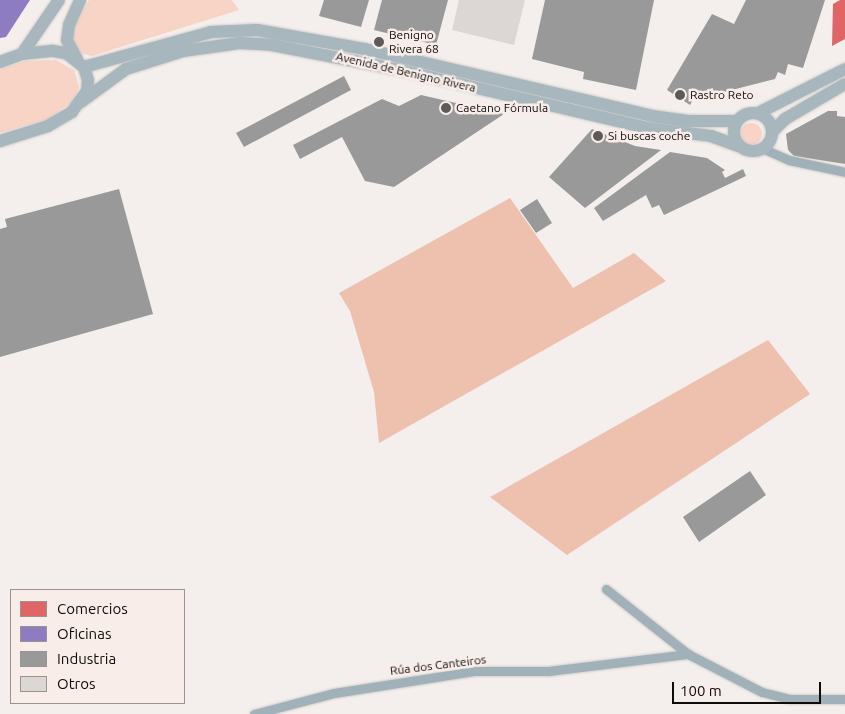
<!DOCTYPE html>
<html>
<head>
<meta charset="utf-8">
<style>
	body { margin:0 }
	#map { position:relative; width:845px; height:714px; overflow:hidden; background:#f4eeec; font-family:Ubuntu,sans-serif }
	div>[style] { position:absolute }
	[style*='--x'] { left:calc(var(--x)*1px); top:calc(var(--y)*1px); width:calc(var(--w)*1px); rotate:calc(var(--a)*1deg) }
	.green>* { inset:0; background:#f8d4c7 }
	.round { border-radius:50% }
	.forest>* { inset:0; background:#eec0ae }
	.shops>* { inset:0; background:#e06666 }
	.offices>* { inset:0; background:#8e7cc3 }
	.industry>* { inset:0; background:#999 }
	.building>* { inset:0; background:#dcd7d5 }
	.roads { filter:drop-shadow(0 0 1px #cecbc9) drop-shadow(0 0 1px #cecbc9) }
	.street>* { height:9px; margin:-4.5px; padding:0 4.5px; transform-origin:4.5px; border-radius:4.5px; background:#a1b1b9 }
	.secondary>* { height:12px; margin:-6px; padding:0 6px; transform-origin:6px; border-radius:6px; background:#a8b7be }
	.secondary>.ring { margin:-6px; padding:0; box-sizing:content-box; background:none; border:12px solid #a8b7be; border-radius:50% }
	.dots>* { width:14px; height:14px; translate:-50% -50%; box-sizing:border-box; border:2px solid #f8ede9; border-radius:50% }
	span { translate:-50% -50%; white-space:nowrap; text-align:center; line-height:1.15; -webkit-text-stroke:5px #f8ede9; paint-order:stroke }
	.poi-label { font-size:12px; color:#0e0b0a }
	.left { translate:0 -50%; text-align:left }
	.street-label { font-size:12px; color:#0e0b0a }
	.legend { position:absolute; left:10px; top:589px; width:175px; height:115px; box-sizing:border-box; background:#f8ede9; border:1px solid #9a9390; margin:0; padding:6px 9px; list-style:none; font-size:15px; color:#0e0b0a }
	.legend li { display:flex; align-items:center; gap:10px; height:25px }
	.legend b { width:25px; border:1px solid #9a9390 }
	.scale { position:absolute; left:672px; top:682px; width:149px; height:22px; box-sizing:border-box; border:2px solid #0e0b0a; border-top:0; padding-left:6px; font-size:15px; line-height:18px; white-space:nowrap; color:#0e0b0a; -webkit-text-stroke:4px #f8ede9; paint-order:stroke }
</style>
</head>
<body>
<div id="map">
	<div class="green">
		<div style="clip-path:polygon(89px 0,232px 0,239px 10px,92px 56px,83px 54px,74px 45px,72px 26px)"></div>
		<div style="clip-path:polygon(56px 60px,74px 70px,79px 86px,75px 100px,48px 119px,0 133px,0 69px,25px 61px)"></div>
		<div class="round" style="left:740px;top:123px;width:22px;height:22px"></div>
	</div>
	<div class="forest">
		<div style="clip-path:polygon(510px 198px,573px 288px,634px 253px,666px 281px,379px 443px,374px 392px,350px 311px,339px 293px)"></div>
		<div style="clip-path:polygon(768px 340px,810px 394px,567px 555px,490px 497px)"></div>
	</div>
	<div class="shops">
		<div style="clip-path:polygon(840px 0,845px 0,845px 39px,832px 46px,833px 4px)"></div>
	</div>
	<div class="offices">
		<div style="clip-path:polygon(0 0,30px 0,6px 37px,0 38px)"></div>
	</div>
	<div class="industry">
		<div style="clip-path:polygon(324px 0,369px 0,361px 27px,319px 16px)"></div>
		<div style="clip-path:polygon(382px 0,448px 0,436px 45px,374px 30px)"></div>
		<div style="clip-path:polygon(545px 0,654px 0,636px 90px,583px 79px,584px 72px,532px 59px)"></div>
		<div style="clip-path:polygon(746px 0,825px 0,803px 68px,788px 64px,785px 75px,778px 72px,775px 79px,716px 94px,697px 92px,690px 105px,667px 90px,712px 14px,734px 24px)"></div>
		<div style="clip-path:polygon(344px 76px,351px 90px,244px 147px,236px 133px)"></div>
		<div style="clip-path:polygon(421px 95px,504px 114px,394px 187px,365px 181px,342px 137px,300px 159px,293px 145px,382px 99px,399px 106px)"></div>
		<div style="clip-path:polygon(828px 111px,837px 111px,837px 116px,845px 117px,845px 164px,794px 156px,788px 150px,786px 134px)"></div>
		<div style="clip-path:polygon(592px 129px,635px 146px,661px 150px,585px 208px,549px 177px)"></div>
		<div style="clip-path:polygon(670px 152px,707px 158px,725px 170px,722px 172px,725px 178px,743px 169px,746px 176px,664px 215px,659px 205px,652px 208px,646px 195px,603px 221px,594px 208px)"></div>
		<div style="clip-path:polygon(119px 189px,153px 314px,0 357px,0 229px,7px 227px,5px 219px)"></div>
		<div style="clip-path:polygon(537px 199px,552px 223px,536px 233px,520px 210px)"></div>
		<div style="clip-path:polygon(750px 471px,766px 495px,699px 542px,683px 517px)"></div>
	</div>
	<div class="building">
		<div style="clip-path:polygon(459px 0,525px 0,514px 45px,452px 30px)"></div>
	</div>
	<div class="roads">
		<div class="street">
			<div style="--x:764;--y:149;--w:27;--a:24"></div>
			<div style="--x:789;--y:160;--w:57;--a:12.1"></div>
			<div style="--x:606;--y:589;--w:105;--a:38.4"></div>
			<div style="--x:688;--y:654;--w:83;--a:27.2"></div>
			<div style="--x:762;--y:692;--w:29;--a:14"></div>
			<div style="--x:790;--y:699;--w:55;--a:0"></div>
			<div style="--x:254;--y:714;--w:83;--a:-14.7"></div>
			<div style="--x:334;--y:693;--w:143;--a:-8.9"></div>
			<div style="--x:475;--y:671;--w:74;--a:0"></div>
			<div style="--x:549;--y:671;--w:140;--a:-7"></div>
		</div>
		<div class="secondary">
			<div style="--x:22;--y:54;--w:65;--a:-55.6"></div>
			<div style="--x:77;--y:59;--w:21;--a:-118"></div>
			<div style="--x:67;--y:40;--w:15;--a:-82"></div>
			<div style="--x:69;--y:25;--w:27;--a:-66"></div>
			<div style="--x:0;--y:62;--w:23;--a:-20"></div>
			<div style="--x:22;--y:54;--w:31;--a:-6"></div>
			<div style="--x:53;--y:51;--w:13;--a:9"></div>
			<div style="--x:66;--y:53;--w:23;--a:38"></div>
			<div style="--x:84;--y:67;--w:14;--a:73"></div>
			<div style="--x:88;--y:80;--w:11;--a:95"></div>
			<div style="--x:87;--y:91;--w:26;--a:126"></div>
			<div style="--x:72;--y:112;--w:28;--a:150"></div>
			<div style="--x:48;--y:126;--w:50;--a:162.6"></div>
			<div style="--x:84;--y:67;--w:132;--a:-15.4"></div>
			<div style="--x:211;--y:32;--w:46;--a:-2.5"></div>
			<div style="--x:257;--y:30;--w:110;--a:10"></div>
			<div style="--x:365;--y:49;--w:295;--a:13.1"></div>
			<div style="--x:652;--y:116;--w:36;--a:8"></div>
			<div style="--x:688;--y:121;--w:49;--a:0"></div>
			<div style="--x:81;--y:102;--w:56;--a:-36.3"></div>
			<div style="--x:126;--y:69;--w:60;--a:-17.5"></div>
			<div style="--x:183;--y:51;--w:57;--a:-8.1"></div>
			<div style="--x:239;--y:43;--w:33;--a:3"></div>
			<div style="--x:272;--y:45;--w:126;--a:11"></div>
			<div style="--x:396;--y:69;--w:258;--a:13.2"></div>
			<div style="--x:647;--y:128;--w:64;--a:7.1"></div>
			<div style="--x:711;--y:136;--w:30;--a:20"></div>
			<div class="ring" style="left:734px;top:113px;width:26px;height:26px"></div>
			<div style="--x:758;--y:113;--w:97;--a:-26.8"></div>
			<div style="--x:773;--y:131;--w:17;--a:-45"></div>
			<div style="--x:785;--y:119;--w:69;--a:-30.3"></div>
		</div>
	</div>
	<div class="dots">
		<div style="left:379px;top:42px;background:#5e5a59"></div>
		<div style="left:680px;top:95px;background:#5e5a59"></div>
		<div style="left:446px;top:108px;background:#5e5a59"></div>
		<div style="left:598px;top:136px;background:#5e5a59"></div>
	</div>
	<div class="poi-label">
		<span class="left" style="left:389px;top:42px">Benigno<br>Rivera 68</span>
		<span class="left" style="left:690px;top:95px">Rastro Reto</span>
		<span class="left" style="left:456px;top:108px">Caetano Fórmula</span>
		<span class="left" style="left:608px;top:136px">Si buscas coche</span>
	</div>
	<div class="street-label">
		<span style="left:406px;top:72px;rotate:13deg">Avenida de Benigno Rivera</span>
		<span style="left:438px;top:665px;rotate:-7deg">Rúa dos Canteiros</span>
	</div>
	<ul class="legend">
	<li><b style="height:14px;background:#e06666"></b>Comercios</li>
	<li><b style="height:14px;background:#8e7cc3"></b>Oficinas</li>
	<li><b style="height:14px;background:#999"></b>Industria</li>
	<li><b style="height:14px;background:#dcd7d5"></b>Otros</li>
	</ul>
	<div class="scale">100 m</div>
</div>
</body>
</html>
